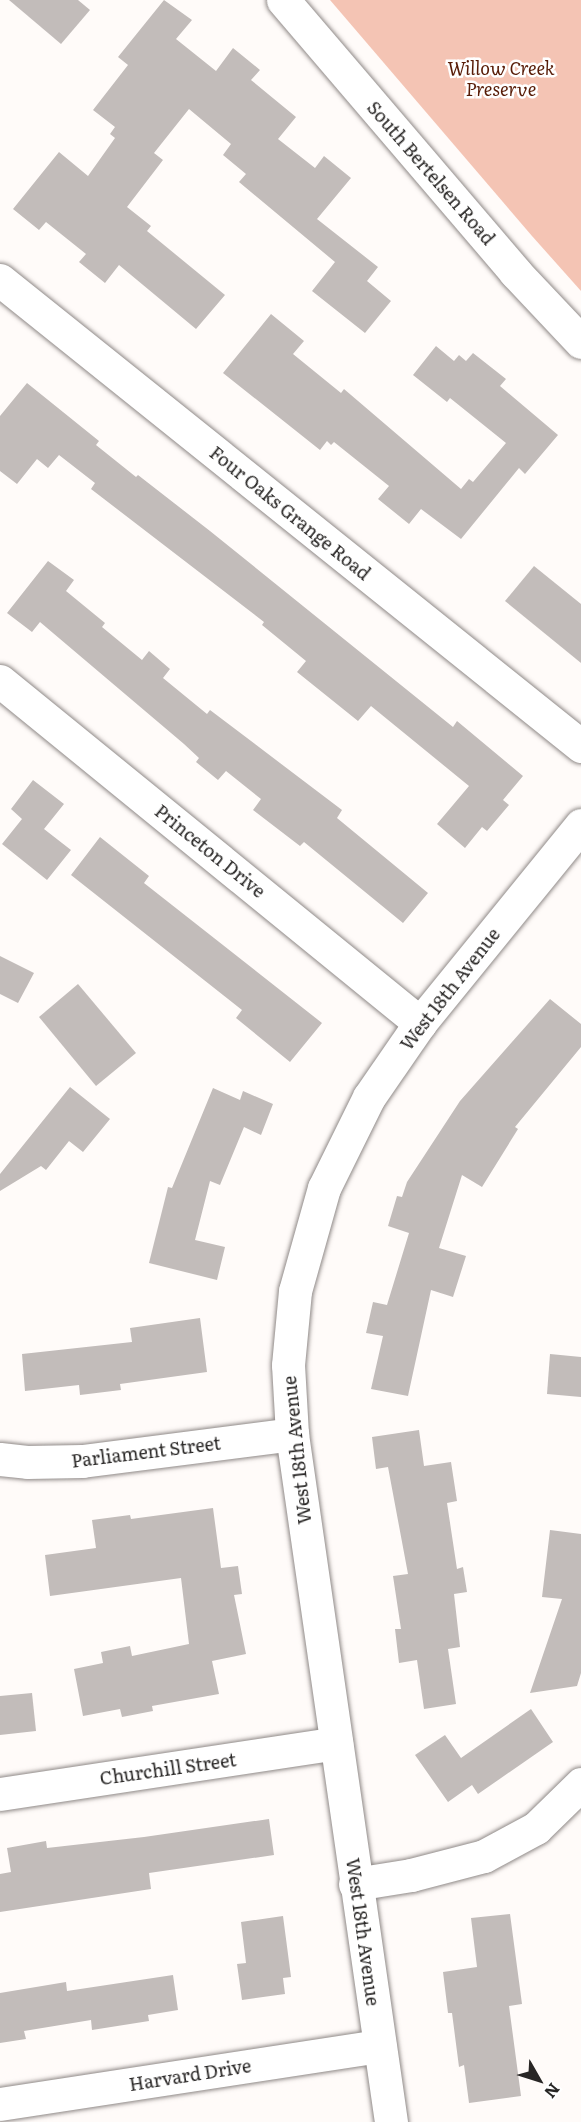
<!DOCTYPE html>
<html>
<head>
<meta charset="utf-8">
<style>
	body { margin:0 }
	#map { position:relative; width:581px; height:2122px; overflow:hidden; background:#fffbf9; font-family:Literata,serif }
	div>[style] { position:absolute }
	[style*='--x'] { left:calc(var(--x)*1px); top:calc(var(--y)*1px); width:calc(var(--w)*1px); rotate:calc(var(--a)*1deg) }
	.green>* { inset:0; background:#f4c4b4 }
	.building>* { inset:0; background:#c2bcba }
	.roads { filter:drop-shadow(0 0 2px #908a88) drop-shadow(0 0 2px #908a88) }
	.street>* { height:33px; margin:-16.5px; padding:0 16.5px; transform-origin:16.5px; border-radius:16.5px; background:#fff }
	.secondary>* { height:33px; margin:-16.5px; padding:0 16.5px; transform-origin:16.5px; border-radius:16.5px; background:#fff }
	span { translate:-50% -50%; white-space:nowrap; text-align:center; line-height:1.15; -webkit-text-stroke:5px #fff; paint-order:stroke }
	.park-label { font-size:18px; color:#571b06; font-style:italic }
	.street-label { font-size:18px; color:#282625 }
	.north { position:absolute; left:509px; top:2050px; width:60px; height:60px; -webkit-text-stroke:4px #fff; paint-order:stroke; rotate:129deg; font-size:16px; font-weight:700; line-height:24px; text-align:center; color:#282625 }
	.north::after { content:''; display:block; margin:auto; width:21px; height:27px; background:#282625; clip-path:polygon(50% 0,100% 100%,50% 72%,0 100%) }
</style>
</head>
<body>
<div id="map">
	<div class="green">
		<div style="clip-path:polygon(330px 0,581px 0,581px 291px,532px 236px)"></div>
	</div>
	<div class="building">
		<div style="clip-path:polygon(9px 0,78px 0,90px 10px,61px 44px)"></div>
		<div style="clip-path:polygon(164px 0,192px 20px,176px 39px,216px 71px,233px 48px,260px 70px,251px 80px,296px 117px,278px 139px,315px 168px,324px 156px,351px 178px,317px 219px,378px 267px,367px 281px,391px 301px,365px 333px,312px 291px,335px 262px,239px 182px,246px 174px,223px 155px,231px 144px,189px 109px,154px 153px,163px 160px,127px 207px,151px 226px,147px 231px,225px 295px,196px 329px,119px 265px,105px 283px,79px 262px,86px 254px,46px 222px,39px 230px,13px 209px,59px 152px,88px 176px,115px 138px,110px 134px,115px 127px,93px 110px,128px 65px,118px 57px)"></div>
		<div style="clip-path:polygon(271px 314px,304px 341px,293px 354px,341px 393px,344px 389px,461px 489px,469px 479px,473px 482px,506px 443px,450px 398px,447px 402px,413px 375px,436px 346px,454px 361px,459px 355px,466px 361px,473px 353px,506px 379px,500px 386px,558px 435px,525px 474px,519px 468px,461px 539px,421px 509px,409px 524px,378px 499px,389px 486px,334px 442px,331px 445px,327px 441px,320px 450px,223px 373px)"></div>
		<div style="clip-path:polygon(27px 383px,99px 441px,96px 445px,136px 477px,138px 475px,210px 531px,453px 727px,457px 721px,523px 776px,503px 800px,509px 805px,487px 831px,482px 827px,465px 848px,437px 824px,469px 786px,371px 706px,358px 721px,297px 672px,306px 661px,262px 625px,264px 622px,91px 489px,95px 483px,59px 455px,48px 468px,37px 459px,17px 484px,0 471px,0 416px)"></div>
		<div style="clip-path:polygon(48px 561px,74px 580px,66px 591px,105px 623px,102px 627px,142px 660px,149px 651px,170px 669px,163px 678px,207px 714px,210px 710px,342px 810px,337px 818px,428px 893px,403px 923px,304px 842px,300px 846px,253px 810px,261px 799px,226px 771px,218px 780px,196px 762px,199px 758px,184px 744px,40px 622px,32px 632px,7px 613px)"></div>
		<div style="clip-path:polygon(534px 566px,581px 604px,581px 663px,505px 601px)"></div>
		<div style="clip-path:polygon(33px 780px,64px 804px,44px 829px,71px 850px,47px 880px,2px 844px,22px 819px,11px 809px)"></div>
		<div style="clip-path:polygon(100px 837px,149px 876px,144px 883px,322px 1023px,290px 1062px,236px 1018px,242px 1010px,71px 875px)"></div>
		<div style="clip-path:polygon(0 956px,34px 973px,18px 1003px,0 994px)"></div>
		<div style="clip-path:polygon(78px 984px,136px 1053px,96px 1086px,39px 1017px)"></div>
		<div style="clip-path:polygon(550px 999px,581px 1024px,581px 1047px,515px 1127px,518px 1129px,482px 1187px,462px 1175px,439px 1248px,466px 1256px,453px 1297px,431px 1290px,408px 1396px,371px 1389px,383px 1336px,366px 1333px,373px 1302px,387px 1305px,409px 1233px,388px 1226px,397px 1196px,402px 1197px,407px 1182px,460px 1101px)"></div>
		<div style="clip-path:polygon(70px 1087px,110px 1119px,83px 1152px,69px 1141px,46px 1170px,41px 1166px,0 1191px,0 1174px)"></div>
		<div style="clip-path:polygon(213px 1088px,240px 1100px,243px 1091px,273px 1104px,261px 1135px,244px 1127px,220px 1185px,210px 1181px,195px 1240px,225px 1247px,217px 1280px,149px 1263px,168px 1187px,172px 1188px)"></div>
		<div style="clip-path:polygon(200px 1318px,207px 1372px,120px 1384px,121px 1390px,80px 1395px,79px 1385px,25px 1391px,22px 1354px,132px 1342px,130px 1328px)"></div>
		<div style="clip-path:polygon(550px 1354px,581px 1357px,581px 1397px,547px 1394px)"></div>
		<div style="clip-path:polygon(419px 1430px,424px 1466px,451px 1462px,457px 1501px,447px 1503px,457px 1569px,463px 1567px,467px 1592px,454px 1594px,460px 1647px,448px 1649px,456px 1704px,424px 1709px,417px 1660px,399px 1663px,395px 1629px,401px 1629px,393px 1576px,408px 1574px,388px 1467px,376px 1469px,372px 1437px)"></div>
		<div style="clip-path:polygon(213px 1508px,221px 1568px,238px 1566px,242px 1594px,234px 1595px,246px 1654px,212px 1661px,219px 1694px,152px 1706px,153px 1711px,122px 1717px,120px 1709px,83px 1716px,74px 1669px,103px 1663px,101px 1652px,130px 1646px,132px 1656px,189px 1644px,181px 1578px,50px 1596px,45px 1555px,96px 1548px,92px 1520px,130px 1515px,131px 1519px)"></div>
		<div style="clip-path:polygon(550px 1530px,581px 1534px,581px 1673px,577px 1686px,530px 1693px,562px 1599px,542px 1597px)"></div>
		<div style="clip-path:polygon(32px 1693px,36px 1731px,0 1735px,0 1696px)"></div>
		<div style="clip-path:polygon(531px 1709px,553px 1742px,478px 1794px,472px 1785px,448px 1802px,415px 1755px,445px 1735px,461px 1758px)"></div>
		<div style="clip-path:polygon(269px 1819px,274px 1855px,149px 1873px,151px 1889px,0 1912px,0 1874px,11px 1872px,7px 1848px,46px 1841px,47px 1848px,144px 1837px)"></div>
		<div style="clip-path:polygon(510px 1914px,522px 2004px,509px 2006px,521px 2096px,469px 2103px,464px 2065px,459px 2067px,452px 2013px,448px 2013px,443px 1972px,477px 1967px,471px 1918px)"></div>
		<div style="clip-path:polygon(283px 1916px,291px 1977px,283px 1978px,285px 1994px,242px 2000px,237px 1964px,246px 1963px,241px 1922px)"></div>
		<div style="clip-path:polygon(173px 1975px,178px 2010px,148px 2015px,149px 2021px,92px 2030px,91px 2020px,24px 2031px,26px 2039px,0 2043px,0 1993px,66px 1982px,67px 1991px)"></div>
	</div>
	<div class="roads">
		<div class="street">
			<div style="--x:0;--y:280;--w:745;--a:38.73"></div>
			<div style="--x:0;--y:681;--w:542;--a:39.16"></div>
			<div style="--x:0;--y:1459;--w:27;--a:6"></div>
			<div style="--x:27;--y:1462;--w:55;--a:-1"></div>
			<div style="--x:82;--y:1461;--w:212;--a:-7.3"></div>
			<div style="--x:0;--y:1794;--w:340;--a:-8.6"></div>
			<div style="--x:355;--y:1884;--w:57;--a:-9.1"></div>
			<div style="--x:411;--y:1875;--w:75;--a:-14.6"></div>
			<div style="--x:484;--y:1856;--w:59;--a:-28.3"></div>
			<div style="--x:536;--y:1828;--w:63;--a:-44.4"></div>
			<div style="--x:0;--y:2104;--w:384;--a:-8.7"></div>
		</div>
		<div class="secondary">
			<div style="--x:283;--y:0;--w:358;--a:49.5"></div>
			<div style="--x:515;--y:272;--w:96;--a:46.7"></div>
			<div style="--x:391;--y:2122;--w:695;--a:-98.19"></div>
			<div style="--x:292;--y:1434;--w:69;--a:-93.3"></div>
			<div style="--x:288;--y:1365;--w:74;--a:-84.6"></div>
			<div style="--x:295;--y:1291;--w:107;--a:-74.3"></div>
			<div style="--x:324;--y:1188;--w:102;--a:-63.7"></div>
			<div style="--x:369;--y:1097;--w:90;--a:-55.4"></div>
			<div style="--x:420;--y:1023;--w:255;--a:-50.9"></div>
		</div>
	</div>
	<div class="park-label">
		<span style="left:501px;top:79px">Willow Creek<br>Preserve</span>
	</div>
	<div class="street-label">
		<span style="left:431px;top:173px;rotate:49deg">South Bertelsen Road</span>
		<span style="left:290px;top:513px;rotate:39deg">Four Oaks Grange Road</span>
		<span style="left:210px;top:851px;rotate:39deg">Princeton Drive</span>
		<span style="left:450px;top:989px;rotate:-52deg">West 18th Avenue</span>
		<span style="left:297px;top:1450px;rotate:-96deg">West 18th Avenue</span>
		<span style="left:146px;top:1452px;rotate:-7deg">Parliament Street</span>
		<span style="left:168px;top:1769px;rotate:-8deg">Churchill Street</span>
		<span style="left:363px;top:1932px;rotate:82deg">West 18th Avenue</span>
		<span style="left:190px;top:2075px;rotate:-9deg">Harvard Drive</span>
	</div>
	<div class="north">N</div>
</div>
</body>
</html>
